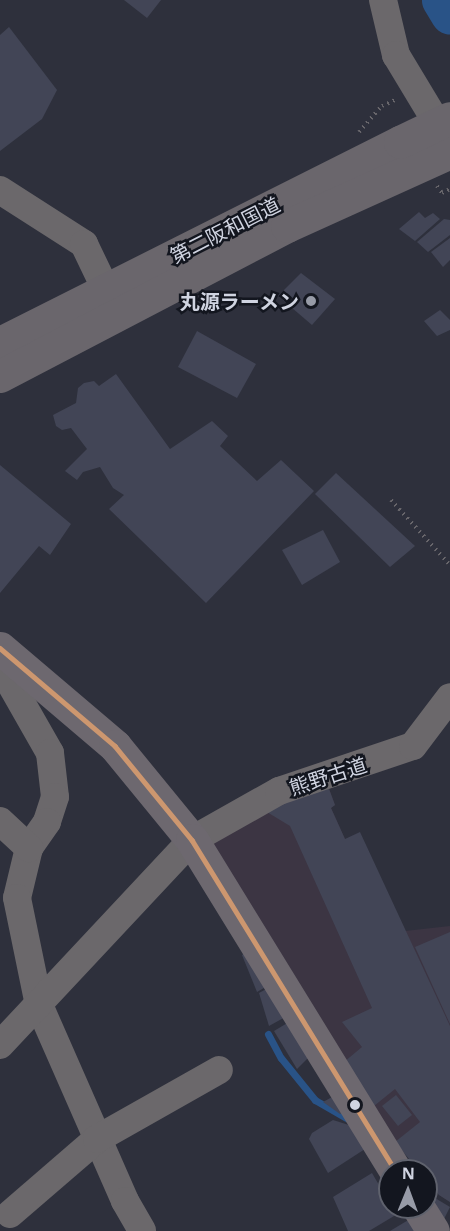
<!DOCTYPE html>
<html>
<head>
<meta charset="utf-8">
<style>
	body { margin:0 }
	#map { position:relative; width:450px; height:1231px; overflow:hidden; background:#2e303c; font-family:"Noto Sans","Noto Sans JP",sans-serif }
	div>[style] { position:absolute }
	[style*='--x'] { left:calc(var(--x)*1px); top:calc(var(--y)*1px); width:calc(var(--w)*1px); rotate:calc(var(--a)*1deg) }
	.industrial>* { inset:0; background:#3c3543 }
	.stream>* { height:7px; margin:-3.5px; padding:0 3.5px; transform-origin:3.5px; border-radius:3.5px; background:#295387 }
	.river>* { height:39px; margin:-19.5px; padding:0 19.5px; transform-origin:19.5px; border-radius:19.5px; background:#295387 }
	.building>* { inset:0; background:#424556 }
	.path>* { height:4px; margin-top:-2px; transform-origin:0; background:repeating-linear-gradient(90deg,#68666b 0 1.5px,transparent 0 6px) }
	.minor>* { height:28px; margin:-14px; padding:0 14px; transform-origin:14px; border-radius:14px; background:#6b686b }
	.major>* { height:33px; margin:-16.5px; padding:0 16.5px; transform-origin:16.5px; border-radius:16.5px; background:#6d686f }
	.highway>* { height:33px; margin:-16.5px; padding:0 16.5px; transform-origin:16.5px; border-radius:16.5px; background:#6a666c }
	.highway-bridge>* { height:33px; margin:-16.5px; padding:0 16.5px; transform-origin:16.5px; border-radius:16.5px; background:#6a666c }
	.bus-1>* { height:4.5px; margin:-2.25px; padding:0 2.25px; transform-origin:2.25px; border-radius:2.25px; background:#cd976f }
	.dots>* { width:16px; height:16px; translate:-50% -50%; box-sizing:border-box; border:3px solid #13161f; border-radius:50% }
	span { translate:-50% -50%; white-space:nowrap; text-align:center; line-height:1.15; -webkit-text-stroke:5px #13161f; paint-order:stroke }
	.street-label { font-size:20px; color:#d0d4e1 }
	.poi-label { font-size:20px; color:#d0d4e1; font-weight:700 }
	.right { translate:-100% -50%; text-align:right }
	.north { position:absolute; left:378px; top:1159px; width:60px; height:60px; box-sizing:border-box; background:#13161f; border:2px solid #5f626d; border-radius:50%; rotate:1deg; font-size:16px; font-weight:700; line-height:24px; text-align:center; color:#d0d4e1 }
	.north::after { content:''; display:block; margin:auto; width:21px; height:27px; background:#979ba7; clip-path:polygon(50% 0,100% 100%,50% 72%,0 100%) }
</style>
</head>
<body>
<div id="map">
	<div class="industrial">
		<div style="clip-path:polygon(328px 786px,335px 805px,331px 808px,345px 839px,405px 931px,450px 926px,450px 1202px,439px 1195px,426px 1179px,426px 1171px,395px 1142px,209px 852px,212px 837px)"></div>
	</div>
	<div class="stream">
		<div style="--x:268;--y:1034;--w:27;--a:62"></div>
		<div style="--x:281;--y:1058;--w:54;--a:51"></div>
		<div style="--x:315;--y:1100;--w:36;--a:30"></div>
	</div>
	<div class="river">
		<div style="--x:441;--y:0;--w:17;--a:59"></div>
	</div>
	<div class="building">
		<div style="clip-path:polygon(124px 0,161px 0,147px 18px)"></div>
		<div style="clip-path:polygon(9px 27px,57px 90px,42px 119px,0 151px,0 35px)"></div>
		<div style="clip-path:polygon(419px 212px,425px 218px,433px 213px,440px 219px,415px 241px,399px 229px)"></div>
		<div style="clip-path:polygon(444px 219px,450px 220px,450px 235px,428px 252px,417px 242px)"></div>
		<div style="clip-path:polygon(450px 238px,450px 260px,443px 267px,431px 252px)"></div>
		<div style="clip-path:polygon(301px 273px,335px 299px,312px 325px,278px 296px)"></div>
		<div style="clip-path:polygon(440px 310px,450px 320px,450px 330px,437px 336px,424px 321px)"></div>
		<div style="clip-path:polygon(197px 331px,256px 364px,237px 398px,178px 367px)"></div>
		<div style="clip-path:polygon(116px 374px,170px 449px,212px 421px,228px 436px,220px 446px,257px 481px,281px 460px,314px 491px,206px 603px,109px 509px,124px 495px,113px 488px,100px 467px,83px 472px,77px 480px,65px 471px,87px 449px,71px 428px,62px 430px,56px 426px,53px 415px,76px 403px,78px 388px,84px 383px,94px 381px,99px 386px)"></div>
		<div style="clip-path:polygon(0 465px,71px 524px,50px 555px,39px 546px,0 593px)"></div>
		<div style="clip-path:polygon(336px 473px,415px 546px,390px 567px,315px 494px)"></div>
		<div style="clip-path:polygon(323px 530px,340px 562px,302px 585px,282px 550px)"></div>
		<div style="clip-path:polygon(328px 786px,335px 805px,331px 808px,345px 839px,360px 832px,450px 1026px,450px 1202px,439px 1195px,426px 1179px,426px 1171px,419px 1171px,395px 1142px,420px 1122px,395px 1089px,374px 1106px,344px 1062px,362px 1047px,342px 1022px,372px 1008px,290px 826px,262px 809px)"></div>
		<div style="clip-path:polygon(450px 932px,450px 1024px,415px 947px)"></div>
		<div style="clip-path:polygon(248px 951px,269px 985px,257px 992px,242px 955px)"></div>
		<div style="clip-path:polygon(270px 987px,287px 1016px,269px 1026px,259px 993px)"></div>
		<div style="clip-path:polygon(289px 1022px,310px 1056px,297px 1069px,274px 1031px)"></div>
		<div style="clip-path:polygon(396px 1095px,412px 1115px,398px 1126px,382px 1106px)"></div>
		<div style="clip-path:polygon(334px 1096px,344px 1112px,340px 1114px,323px 1102px)"></div>
		<div style="clip-path:polygon(333px 1120px,352px 1126px,365px 1149px,328px 1173px,309px 1139px,312px 1133px)"></div>
		<div style="clip-path:polygon(372px 1173px,379px 1185px,386px 1181px,390px 1188px,390px 1207px,404px 1210px,369px 1231px,348px 1231px,333px 1197px)"></div>
		<div style="clip-path:polygon(435px 1198px,450px 1207px,440px 1227px,426px 1203px)"></div>
		<div style="clip-path:polygon(410px 1219px,417px 1231px,390px 1231px)"></div>
	</div>
	<div class="path">
		<div style="--x:359;--y:132;--w:35;--a:-49"></div>
		<div style="--x:382;--y:106;--w:14;--a:-25"></div>
		<div style="--x:437;--y:186;--w:9;--a:54"></div>
		<div style="--x:442;--y:193;--w:9;--a:-27"></div>
		<div style="--x:391;--y:500;--w:88;--a:47.8"></div>
	</div>
	<div class="minor">
		<div style="--x:383;--y:0;--w:57;--a:76.7"></div>
		<div style="--x:396;--y:55;--w:103;--a:58.9"></div>
		<div style="--x:0;--y:190;--w:100;--a:32.7"></div>
		<div style="--x:84;--y:244;--w:51;--a:64.4"></div>
		<div style="--x:0;--y:648;--w:19;--a:87"></div>
		<div style="--x:1;--y:667;--w:99;--a:60.3"></div>
		<div style="--x:50;--y:753;--w:44;--a:83.5"></div>
		<div style="--x:55;--y:797;--w:26;--a:108"></div>
		<div style="--x:47;--y:822;--w:32;--a:125"></div>
		<div style="--x:29;--y:848;--w:51;--a:103.5"></div>
		<div style="--x:17;--y:898;--w:109;--a:78.4"></div>
		<div style="--x:39;--y:1005;--w:214;--a:66.3"></div>
		<div style="--x:125;--y:1201;--w:34;--a:60"></div>
		<div style="--x:0;--y:821;--w:40;--a:43"></div>
		<div style="--x:0;--y:1045;--w:281;--a:-46.9"></div>
		<div style="--x:192;--y:840;--w:100;--a:-29.4"></div>
		<div style="--x:279;--y:791;--w:141;--a:-18.6"></div>
		<div style="--x:413;--y:746;--w:61;--a:-52.9"></div>
		<div style="--x:10;--y:1214;--w:115;--a:-40.8"></div>
		<div style="--x:97;--y:1139;--w:140;--a:-29.5"></div>
	</div>
	<div class="major">
		<div style="--x:0;--y:648;--w:151;--a:40.4"></div>
		<div style="--x:115;--y:746;--w:122;--a:50.7"></div>
		<div style="--x:192;--y:840;--w:389;--a:58.4"></div>
		<div style="--x:418;--y:1207;--w:28;--a:58"></div>
	</div>
	<div class="highway">
		<div style="--x:0;--y:343;--w:448;--a:-26.7"></div>
		<div style="--x:0;--y:376;--w:324;--a:-27.6"></div>
		<div style="--x:287;--y:226;--w:179;--a:-24.4"></div>
	</div>
	<div class="highway-bridge">
		<div style="--x:400;--y:142;--w:55;--a:-25.6"></div>
	</div>
	<div class="bus-1">
		<div style="--x:0;--y:648;--w:151;--a:40.4"></div>
		<div style="--x:115;--y:746;--w:122;--a:50.7"></div>
		<div style="--x:192;--y:840;--w:389;--a:58.4"></div>
	</div>
	<div class="dots">
		<div style="left:311px;top:301px;background:#979ba7"></div>
		<div style="left:355px;top:1105px;background:#d0d4e1"></div>
	</div>
	<div class="street-label">
		<span style="left:225px;top:230px;rotate:-27deg">第二阪和国道</span>
		<span style="left:328px;top:776px;rotate:-18deg">熊野古道</span>
	</div>
	<div class="poi-label">
		<span class="right" style="left:299px;top:301px">丸源ラーメン</span>
	</div>
	<div class="north">N</div>
</div>
</body>
</html>
